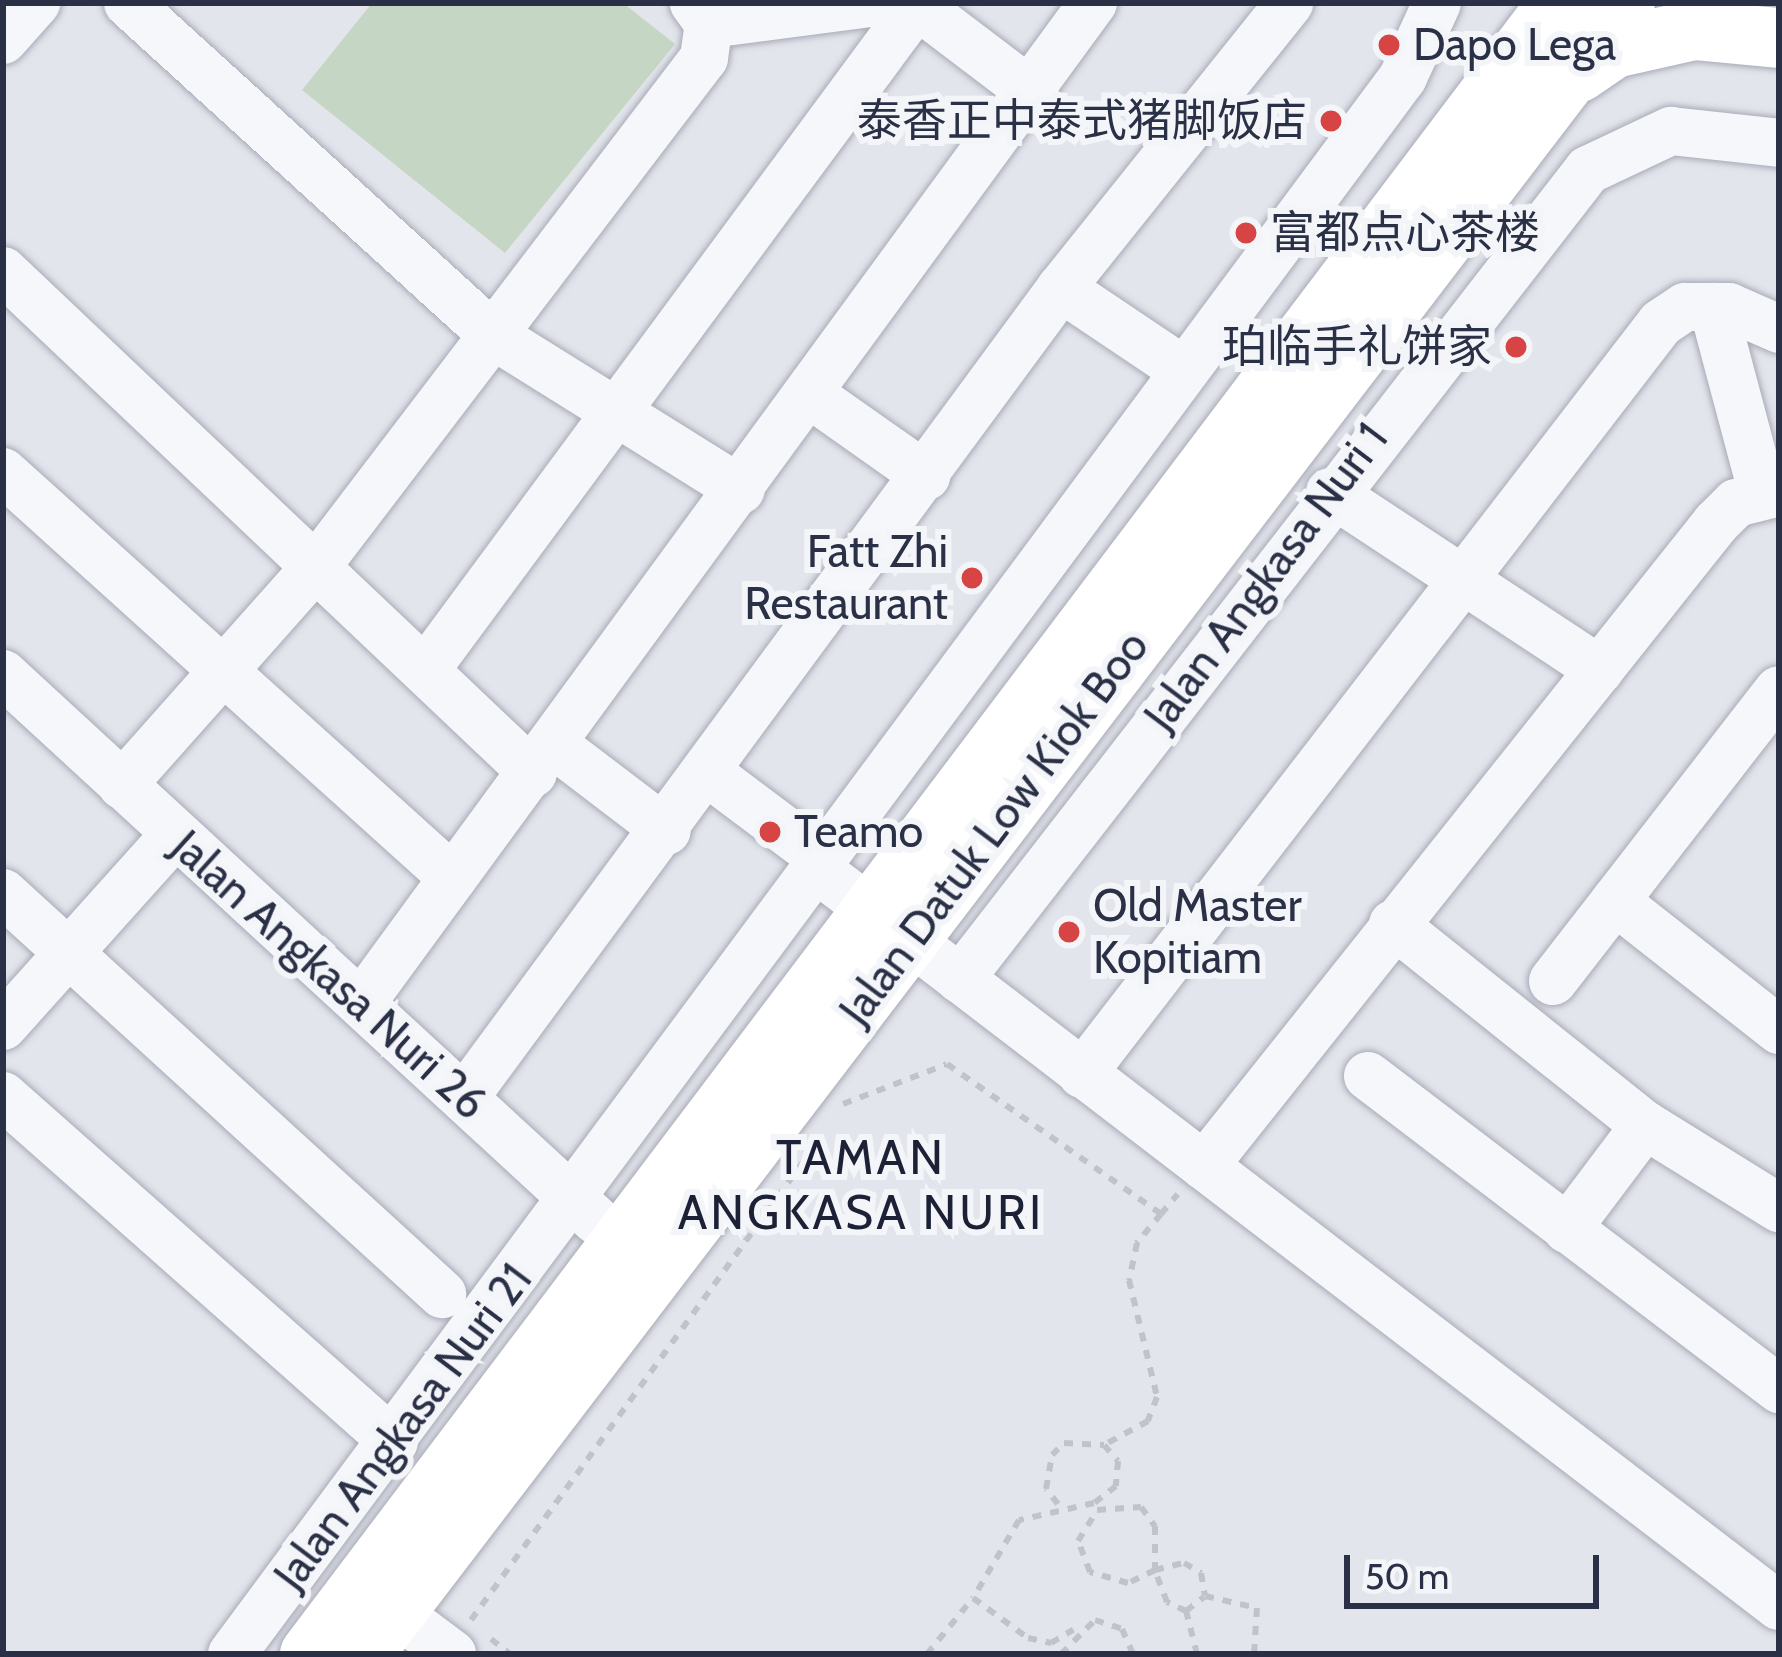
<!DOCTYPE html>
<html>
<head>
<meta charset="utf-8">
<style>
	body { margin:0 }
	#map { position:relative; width:1782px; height:1657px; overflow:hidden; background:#e3e5ec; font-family:Cabin,"Noto Sans SC",sans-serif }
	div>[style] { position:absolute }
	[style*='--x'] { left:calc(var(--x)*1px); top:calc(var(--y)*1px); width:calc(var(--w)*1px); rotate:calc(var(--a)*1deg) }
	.green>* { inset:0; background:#c6d6c4 }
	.path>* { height:6px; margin-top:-3px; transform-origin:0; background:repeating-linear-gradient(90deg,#c1c3cb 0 9px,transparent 0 18px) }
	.roads { filter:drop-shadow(0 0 3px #a8abb7) drop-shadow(0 0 3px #a8abb7) }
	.minor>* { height:48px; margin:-24px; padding:0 24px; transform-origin:24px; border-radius:24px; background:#f6f7fa }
	.major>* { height:60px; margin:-30px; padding:0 30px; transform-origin:30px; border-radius:30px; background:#fff }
	.dots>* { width:33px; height:33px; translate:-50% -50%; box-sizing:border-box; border:6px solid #f3f5f9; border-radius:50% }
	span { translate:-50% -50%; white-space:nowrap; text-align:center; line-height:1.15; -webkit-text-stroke:12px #f3f5f9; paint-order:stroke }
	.poi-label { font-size:45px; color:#2a3046 }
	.left { translate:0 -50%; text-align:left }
	.right { translate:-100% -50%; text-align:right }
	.street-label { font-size:45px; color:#2a3046 }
	.neighbourhood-label { font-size:48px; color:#1c2136; letter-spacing:3px }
	.frame { position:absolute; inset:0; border:6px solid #2a3046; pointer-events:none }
	.scale { position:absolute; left:1344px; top:1555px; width:255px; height:54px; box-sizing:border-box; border:6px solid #2a3046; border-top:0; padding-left:15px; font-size:36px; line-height:42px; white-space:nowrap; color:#2a3046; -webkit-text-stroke:9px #f3f5f9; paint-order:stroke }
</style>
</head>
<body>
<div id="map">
	<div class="green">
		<div style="clip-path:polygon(372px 3px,623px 3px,675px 44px,505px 253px,302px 90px)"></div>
	</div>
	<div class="path">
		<div style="--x:843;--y:1104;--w:111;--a:-21"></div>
		<div style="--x:947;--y:1064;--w:261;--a:35"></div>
		<div style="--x:1161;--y:1214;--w:38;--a:130"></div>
		<div style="--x:1137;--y:1243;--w:38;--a:102"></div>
		<div style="--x:1129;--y:1280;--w:120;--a:76.5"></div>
		<div style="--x:1157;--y:1397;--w:26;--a:111"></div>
		<div style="--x:1148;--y:1421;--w:50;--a:151.4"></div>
		<div style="--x:1161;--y:1214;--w:26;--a:-50"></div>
		<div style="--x:1058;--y:1504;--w:19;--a:-129"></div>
		<div style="--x:1046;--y:1489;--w:35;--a:-80"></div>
		<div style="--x:1052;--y:1455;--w:17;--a:-45"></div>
		<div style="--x:1064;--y:1443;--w:40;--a:2.9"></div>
		<div style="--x:1104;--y:1445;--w:21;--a:49"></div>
		<div style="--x:1118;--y:1461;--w:25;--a:95"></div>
		<div style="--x:1116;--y:1486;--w:28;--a:142"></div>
		<div style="--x:1094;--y:1503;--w:77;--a:167.2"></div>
		<div style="--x:1019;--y:1520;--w:91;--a:120.5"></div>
		<div style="--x:973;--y:1598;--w:68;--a:36"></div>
		<div style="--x:1028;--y:1638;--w:24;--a:12"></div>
		<div style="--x:1051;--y:1643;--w:26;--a:-31"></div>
		<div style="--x:1186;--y:1611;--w:21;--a:-155"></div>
		<div style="--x:1167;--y:1602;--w:34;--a:-111"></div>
		<div style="--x:1155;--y:1570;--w:30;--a:154"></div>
		<div style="--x:1128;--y:1583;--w:40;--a:-164"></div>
		<div style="--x:1090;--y:1572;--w:33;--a:-111"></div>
		<div style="--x:1078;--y:1541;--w:36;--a:-58"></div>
		<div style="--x:1097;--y:1510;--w:44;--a:-3.9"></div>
		<div style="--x:1141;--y:1507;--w:24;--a:54"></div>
		<div style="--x:1155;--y:1526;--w:44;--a:90"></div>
		<div style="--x:1155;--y:1570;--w:30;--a:-14"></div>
		<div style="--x:1184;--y:1563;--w:20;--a:30"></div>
		<div style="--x:1201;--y:1573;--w:23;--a:80"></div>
		<div style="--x:1205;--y:1596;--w:53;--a:13"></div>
		<div style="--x:1257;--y:1608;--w:46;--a:93.7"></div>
		<div style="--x:471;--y:1620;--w:593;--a:-54.06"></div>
		<div style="--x:491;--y:1639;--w:24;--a:38"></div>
		<div style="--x:927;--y:1654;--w:72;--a:-50.6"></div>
		<div style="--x:1061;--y:1654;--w:48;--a:-45"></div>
		<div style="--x:1095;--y:1620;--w:28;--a:18"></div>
		<div style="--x:1122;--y:1629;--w:27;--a:66"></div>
		<div style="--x:1197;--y:1654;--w:44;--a:-104.3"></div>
		<div style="--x:1186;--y:1611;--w:23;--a:-38"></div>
	</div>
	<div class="roads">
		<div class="minor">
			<div style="--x:128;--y:3;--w:493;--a:42.3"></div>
			<div style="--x:493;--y:335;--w:292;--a:32"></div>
			<div style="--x:914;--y:3;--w:152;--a:37.2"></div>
			<div style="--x:709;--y:24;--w:162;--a:-7.4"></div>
			<div style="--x:3;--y:40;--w:50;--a:-48.3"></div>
			<div style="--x:3;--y:271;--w:730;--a:43.45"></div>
			<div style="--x:1061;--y:288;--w:143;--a:33.9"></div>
			<div style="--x:1713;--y:307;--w:190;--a:75.1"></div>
			<div style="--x:811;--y:395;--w:141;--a:35.2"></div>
			<div style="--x:3;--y:472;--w:606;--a:42.06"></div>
			<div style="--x:1330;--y:492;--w:323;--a:33.4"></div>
			<div style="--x:427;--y:668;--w:824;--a:-53.53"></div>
			<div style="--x:3;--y:674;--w:806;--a:42.64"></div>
			<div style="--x:553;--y:744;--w:143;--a:37.3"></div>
			<div style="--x:707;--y:772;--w:146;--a:36.9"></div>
			<div style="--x:122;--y:785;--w:297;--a:-48.4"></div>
			<div style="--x:319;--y:563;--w:635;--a:-52.68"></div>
			<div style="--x:704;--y:58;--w:34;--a:-82"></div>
			<div style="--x:709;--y:24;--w:26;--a:-126"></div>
			<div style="--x:817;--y:869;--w:1212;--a:37.46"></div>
			<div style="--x:3;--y:893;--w:595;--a:42.41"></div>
			<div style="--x:1615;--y:901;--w:209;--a:38.2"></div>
			<div style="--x:1393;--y:924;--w:322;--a:38.6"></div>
			<div style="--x:1645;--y:1125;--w:158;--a:31.8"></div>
			<div style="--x:960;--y:979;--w:1024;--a:-52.18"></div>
			<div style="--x:1588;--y:170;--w:92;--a:-25.2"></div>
			<div style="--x:1671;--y:131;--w:109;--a:6.3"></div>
			<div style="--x:1553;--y:981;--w:368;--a:-52.2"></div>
			<div style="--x:362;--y:1002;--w:1238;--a:-53.81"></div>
			<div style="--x:3;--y:1026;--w:258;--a:-48.1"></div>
			<div style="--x:1082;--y:1074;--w:948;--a:-52.37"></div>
			<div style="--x:1661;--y:323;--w:29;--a:-34"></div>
			<div style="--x:1685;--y:307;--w:44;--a:0"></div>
			<div style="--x:1729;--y:307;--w:55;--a:23.7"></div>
			<div style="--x:1368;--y:1076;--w:517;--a:37.29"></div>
			<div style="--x:3;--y:1096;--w:522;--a:41.51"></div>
			<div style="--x:464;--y:1098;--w:1006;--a:-53.61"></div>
			<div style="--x:1061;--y:288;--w:365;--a:-51.3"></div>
			<div style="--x:1204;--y:1166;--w:822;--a:-51.47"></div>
			<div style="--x:1716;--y:523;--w:28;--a:-45"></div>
			<div style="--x:1736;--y:503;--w:44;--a:-14.3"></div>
			<div style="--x:1567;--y:1229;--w:130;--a:-53.1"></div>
			<div style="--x:369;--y:1592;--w:104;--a:36.8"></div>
			<div style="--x:232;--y:1654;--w:1964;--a:-53.4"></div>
			<div style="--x:1403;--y:77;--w:81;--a:-65.3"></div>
		</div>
		<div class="major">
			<div style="--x:1579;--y:72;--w:42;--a:-34.4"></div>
			<div style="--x:1614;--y:48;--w:82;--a:-12.7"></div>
			<div style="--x:1694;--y:30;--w:85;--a:5.4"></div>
			<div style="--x:310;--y:1654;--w:2070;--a:-52.91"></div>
			<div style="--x:363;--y:1654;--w:2078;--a:-52.61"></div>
		</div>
	</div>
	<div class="dots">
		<div style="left:1389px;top:45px;background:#d64444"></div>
		<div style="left:1331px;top:121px;background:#d64444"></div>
		<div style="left:1246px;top:233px;background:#d64444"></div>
		<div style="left:1516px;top:347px;background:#d64444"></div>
		<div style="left:972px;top:578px;background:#d64444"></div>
		<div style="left:770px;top:832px;background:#d64444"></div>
		<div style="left:1069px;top:932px;background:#d64444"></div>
	</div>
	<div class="poi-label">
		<span class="left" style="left:1413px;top:45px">Dapo Lega</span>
		<span class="right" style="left:1307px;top:121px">泰香正中泰式猪脚饭店</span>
		<span class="left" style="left:1270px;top:233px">富都点心茶楼</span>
		<span class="right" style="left:1492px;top:347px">珀临手礼饼家</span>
		<span class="right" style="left:948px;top:578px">Fatt Zhi<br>Restaurant</span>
		<span class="left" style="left:794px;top:832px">Teamo</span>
		<span class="left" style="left:1093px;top:932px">Old Master<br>Kopitiam</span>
	</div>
	<div class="street-label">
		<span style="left:1266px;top:577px;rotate:-53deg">Jalan Angkasa Nuri 1</span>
		<span style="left:994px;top:828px;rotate:-53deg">Jalan Datuk Low Kiok Boo</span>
		<span style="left:329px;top:975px;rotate:42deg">Jalan Angkasa Nuri 26</span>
		<span style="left:403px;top:1427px;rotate:-53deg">Jalan Angkasa Nuri 21</span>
	</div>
	<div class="neighbourhood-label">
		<span style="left:861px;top:1185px">TAMAN<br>ANGKASA NURI</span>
	</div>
	<div class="frame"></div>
	<div class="scale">50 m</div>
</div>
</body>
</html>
